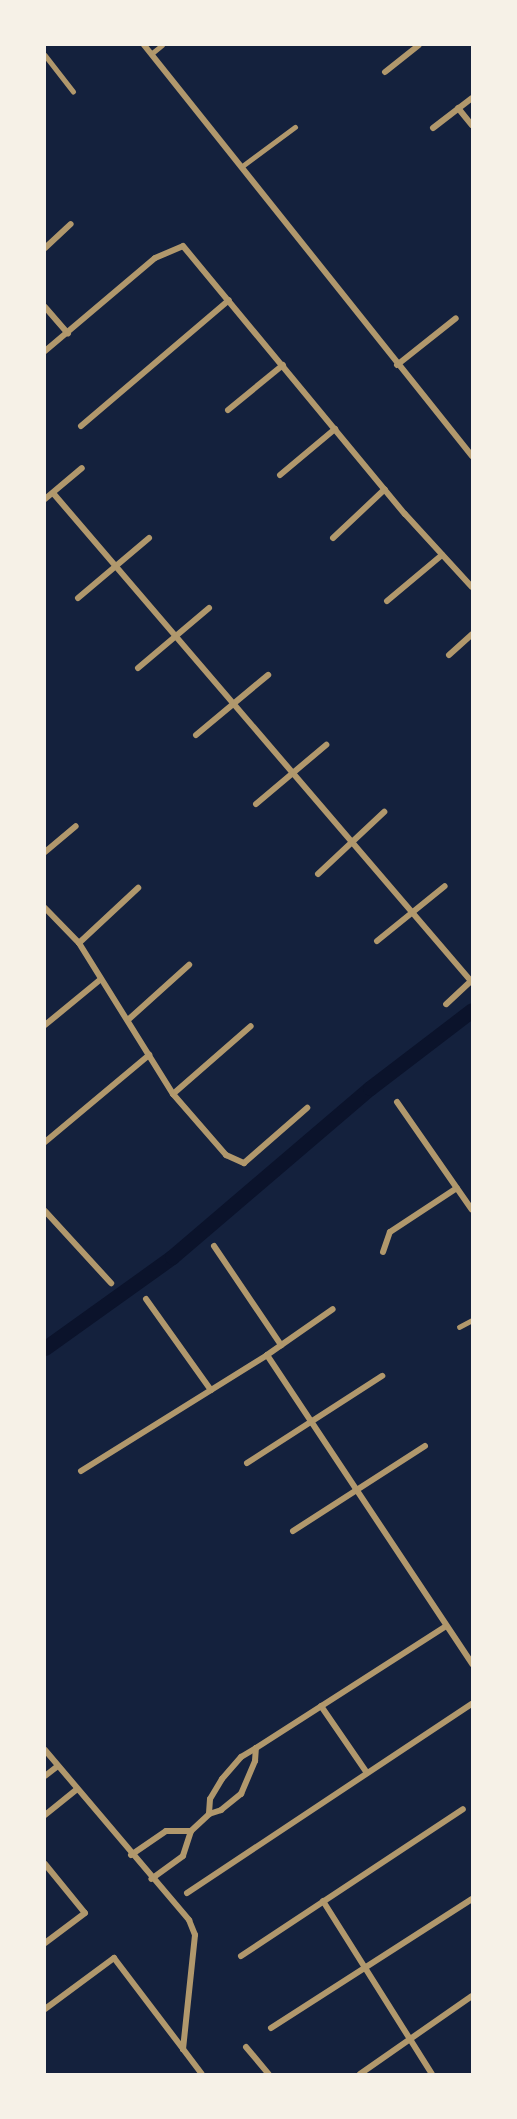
<!DOCTYPE html>
<html>
<head>
<meta charset="utf-8">
<style>
	body { margin:0 }
	#map { position:relative; width:517px; height:2119px; overflow:hidden; background:#14213d; font-family:"Asap Condensed",sans-serif }
	div>[style] { position:absolute }
	[style*='--x'] { left:calc(var(--x)*1px); top:calc(var(--y)*1px); width:calc(var(--w)*1px); rotate:calc(var(--a)*1deg) }
	.canal>* { height:15px; margin:-7.5px; padding:0 7.5px; transform-origin:7.5px; border-radius:7.5px; background:#0b132b }
	.service>* { height:4.5px; margin:-2.25px; padding:0 2.25px; transform-origin:2.25px; border-radius:2.25px; background:#b1986c }
	.minor>* { height:6px; margin:-3px; padding:0 3px; transform-origin:3px; border-radius:3px; background:#b1986c }
	span { translate:-50% -50%; white-space:nowrap; text-align:center; line-height:1.15; -webkit-text-stroke:4.5px #f6f1e7; paint-order:stroke }
	.frame { position:absolute; inset:0; border:46px solid #f6f1e7; pointer-events:none }
</style>
</head>
<body>
<div id="map">
	<div class="canal">
		<div style="--x:45;--y:1348;--w:156;--a:-35.6"></div>
		<div style="--x:172;--y:1257;--w:260;--a:-40.5"></div>
		<div style="--x:370;--y:1088;--w:128;--a:-37.4"></div>
	</div>
	<div class="service">
		<div style="--x:151;--y:54;--w:14;--a:-39"></div>
		<div style="--x:45;--y:55;--w:46;--a:52.1"></div>
		<div style="--x:241;--y:167;--w:67;--a:-36.5"></div>
		<div style="--x:459;--y:1327;--w:15;--a:-28"></div>
	</div>
	<div class="minor">
		<div style="--x:144;--y:45;--w:526;--a:51.41"></div>
		<div style="--x:385;--y:72;--w:43;--a:-38.5"></div>
		<div style="--x:458;--y:108;--w:22;--a:51"></div>
		<div style="--x:433;--y:128;--w:49;--a:-37.6"></div>
		<div style="--x:45;--y:248;--w:35;--a:-43"></div>
		<div style="--x:45;--y:307;--w:35;--a:49"></div>
		<div style="--x:45;--y:351;--w:144;--a:-40.2"></div>
		<div style="--x:155;--y:258;--w:30;--a:-23"></div>
		<div style="--x:183;--y:246;--w:348;--a:50.4"></div>
		<div style="--x:405;--y:514;--w:99;--a:47.5"></div>
		<div style="--x:397;--y:365;--w:75;--a:-38.5"></div>
		<div style="--x:228;--y:410;--w:71;--a:-39.3"></div>
		<div style="--x:81;--y:426;--w:194;--a:-40.4"></div>
		<div style="--x:280;--y:475;--w:72;--a:-39.9"></div>
		<div style="--x:53;--y:493;--w:643;--a:49.42"></div>
		<div style="--x:471;--y:981;--w:34;--a:137"></div>
		<div style="--x:45;--y:499;--w:48;--a:-40"></div>
		<div style="--x:333;--y:538;--w:71;--a:-43.3"></div>
		<div style="--x:78;--y:598;--w:93;--a:-40.2"></div>
		<div style="--x:387;--y:601;--w:72;--a:-39.9"></div>
		<div style="--x:449;--y:655;--w:31;--a:-42"></div>
		<div style="--x:138;--y:668;--w:93;--a:-40.2"></div>
		<div style="--x:196;--y:735;--w:94;--a:-39.8"></div>
		<div style="--x:256;--y:804;--w:92;--a:-40.1"></div>
		<div style="--x:45;--y:852;--w:40;--a:-40"></div>
		<div style="--x:318;--y:874;--w:91;--a:-43.2"></div>
		<div style="--x:45;--y:908;--w:49;--a:45.8"></div>
		<div style="--x:79;--y:943;--w:178;--a:58.1"></div>
		<div style="--x:173;--y:1094;--w:81;--a:49"></div>
		<div style="--x:226;--y:1155;--w:20;--a:24"></div>
		<div style="--x:244;--y:1163;--w:84;--a:-41.1"></div>
		<div style="--x:377;--y:941;--w:87;--a:-39"></div>
		<div style="--x:79;--y:943;--w:81;--a:-43"></div>
		<div style="--x:129;--y:1019;--w:81;--a:-42"></div>
		<div style="--x:45;--y:1025;--w:72;--a:-39.4"></div>
		<div style="--x:173;--y:1094;--w:103;--a:-41.1"></div>
		<div style="--x:397;--y:1102;--w:131;--a:55.2"></div>
		<div style="--x:45;--y:1142;--w:136;--a:-39.9"></div>
		<div style="--x:45;--y:1211;--w:98;--a:47.5"></div>
		<div style="--x:214;--y:1246;--w:120;--a:55.9"></div>
		<div style="--x:383;--y:1252;--w:21;--a:-71"></div>
		<div style="--x:390;--y:1232;--w:80;--a:-33.3"></div>
		<div style="--x:146;--y:1299;--w:112;--a:54.5"></div>
		<div style="--x:267;--y:1355;--w:371;--a:56.4"></div>
		<div style="--x:247;--y:1463;--w:161;--a:-32.8"></div>
		<div style="--x:81;--y:1471;--w:219;--a:-31.9"></div>
		<div style="--x:267;--y:1355;--w:80;--a:-34.9"></div>
		<div style="--x:293;--y:1531;--w:157;--a:-32.8"></div>
		<div style="--x:321;--y:1706;--w:81;--a:55.5"></div>
		<div style="--x:256;--y:1748;--w:226;--a:-32.7"></div>
		<div style="--x:45;--y:1750;--w:223;--a:49.7"></div>
		<div style="--x:189;--y:1920;--w:16;--a:68"></div>
		<div style="--x:195;--y:1935;--w:115;--a:96"></div>
		<div style="--x:183;--y:2049;--w:31;--a:53"></div>
		<div style="--x:45;--y:1776;--w:16;--a:-38"></div>
		<div style="--x:45;--y:1815;--w:40;--a:-39"></div>
		<div style="--x:191;--y:1831;--w:25;--a:-43"></div>
		<div style="--x:209;--y:1814;--w:13;--a:-18"></div>
		<div style="--x:221;--y:1810;--w:26;--a:-39"></div>
		<div style="--x:241;--y:1794;--w:36;--a:-67"></div>
		<div style="--x:255;--y:1761;--w:13;--a:-86"></div>
		<div style="--x:256;--y:1748;--w:17;--a:149"></div>
		<div style="--x:241;--y:1757;--w:29;--a:131"></div>
		<div style="--x:222;--y:1779;--w:23;--a:121"></div>
		<div style="--x:210;--y:1799;--w:15;--a:94"></div>
		<div style="--x:131;--y:1855;--w:42;--a:-34.4"></div>
		<div style="--x:166;--y:1831;--w:25;--a:0"></div>
		<div style="--x:191;--y:1831;--w:26;--a:108"></div>
		<div style="--x:183;--y:1856;--w:39;--a:144"></div>
		<div style="--x:45;--y:1864;--w:63;--a:50.8"></div>
		<div style="--x:85;--y:1913;--w:50;--a:143.1"></div>
		<div style="--x:187;--y:1893;--w:342;--a:-33.6"></div>
		<div style="--x:323;--y:1901;--w:204;--a:57.8"></div>
		<div style="--x:241;--y:1956;--w:266;--a:-33.5"></div>
		<div style="--x:45;--y:2009;--w:86;--a:-36.5"></div>
		<div style="--x:114;--y:1958;--w:114;--a:52.8"></div>
		<div style="--x:271;--y:2028;--w:239;--a:-32.7"></div>
		<div style="--x:246;--y:2047;--w:35;--a:50"></div>
		<div style="--x:360;--y:2074;--w:136;--a:-34.9"></div>
	</div>
	<div class="frame"></div>
</div>
</body>
</html>
